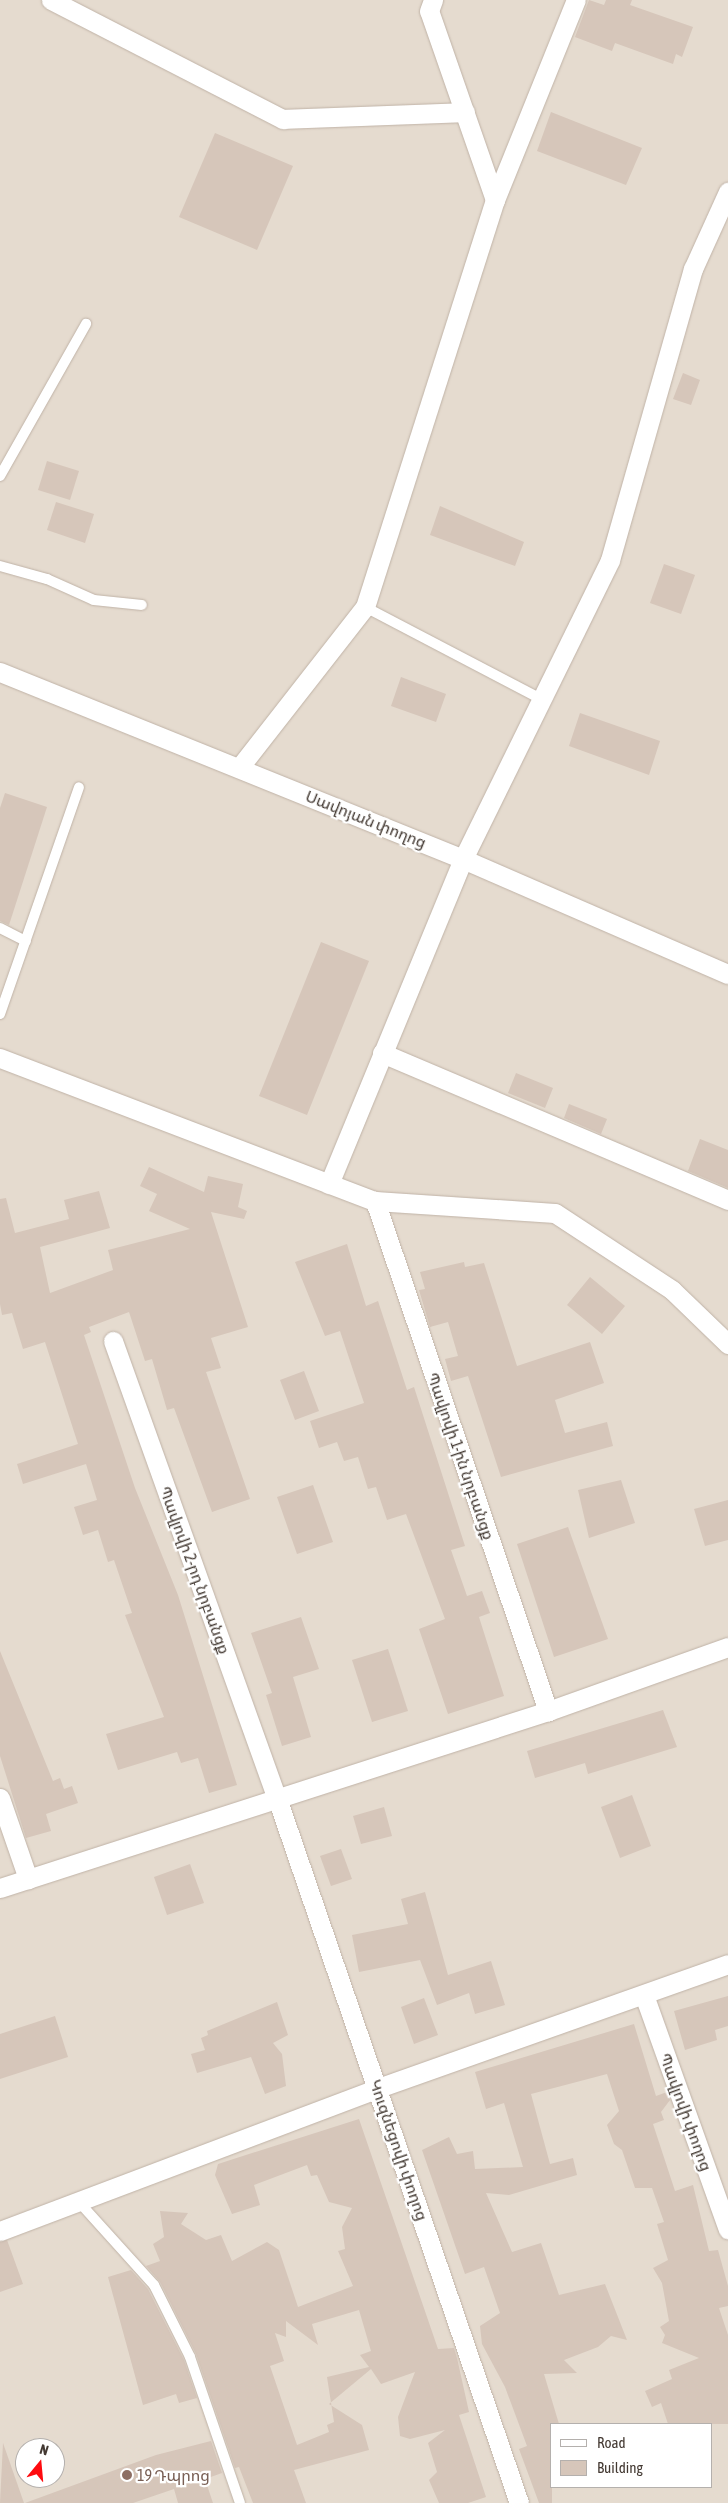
<!DOCTYPE html>
<html>
<head>
<meta charset="utf-8">
<style>
	body { margin:0 }
	#map { position:relative; width:728px; height:2503px; overflow:hidden; background:#f1eae1; font-family:"Asap Condensed","Noto Sans Armenian",sans-serif }
	div>[style] { position:absolute }
	[style*='--x'] { left:calc(var(--x)*1px); top:calc(var(--y)*1px); width:calc(var(--w)*1px); rotate:calc(var(--a)*1deg) }
	.residential>* { inset:0; background:#e5dbcf }
	.building>* { inset:0; background:#d6c6ba }
	.roads { filter:drop-shadow(0 0 1px #c0b3a7) drop-shadow(0 0 1px #c0b3a7) }
	.lane>* { height:10px; margin:-5px; padding:0 5px; transform-origin:5px; border-radius:5px; background:#fff }
	.street>* { height:19px; margin:-9.5px; padding:0 9.5px; transform-origin:9.5px; border-radius:9.5px; background:#fff }
	.dots>* { width:14px; height:14px; translate:-50% -50%; box-sizing:border-box; border:2px solid #fff; border-radius:50% }
	span { translate:-50% -50%; white-space:nowrap; text-align:center; line-height:1.15; -webkit-text-stroke:4.5px #fff; paint-order:stroke }
	.street-label { font-size:16px; color:#433932 }
	.education-label { font-size:16px; color:#785e54 }
	.left { translate:0 -50%; text-align:left }
	.legend { position:absolute; left:550px; top:2423px; width:162px; height:65px; box-sizing:border-box; background:#fff; border:1px solid #b4b0ad; margin:0; padding:6px 9px; list-style:none; font-size:15px; color:#433932 }
	.legend li { display:flex; align-items:center; gap:10px; height:25px }
	.legend b { width:25px; border:1px solid #b4b0ad }
	.north { position:absolute; left:15px; top:2438px; width:50px; height:50px; box-sizing:border-box; background:#fff; border:1px solid #b4b0ad; border-radius:50%; rotate:17deg; font-size:14px; font-weight:700; line-height:20px; text-align:center; color:#433932 }
	.north::after { content:''; display:block; margin:auto; width:18px; height:22px; background:#fe0b0f; clip-path:polygon(50% 0,100% 100%,50% 72%,0 100%) }
</style>
</head>
<body>
<div id="map">
	<div class="residential">
		<div style="clip-path:polygon(evenodd,0 0,728px 0,728px 2503px,0 2503px,0 0,552px 2424px,712px 2424px,712px 2487px,552px 2487px,552px 2424px,0 0,25px 2448px,55px 2448px,55px 2478px,25px 2478px,25px 2448px)"></div>
	</div>
	<div class="building">
		<div style="clip-path:polygon(589px 0,604px 5px,606px 0,632px 0,630px 5px,693px 27px,682px 57px,676px 54px,673px 64px,615px 43px,612px 51px,575px 37px)"></div>
		<div style="clip-path:polygon(551px 112px,642px 148px,626px 185px,537px 151px)"></div>
		<div style="clip-path:polygon(215px 133px,293px 166px,257px 250px,179px 217px)"></div>
		<div style="clip-path:polygon(683px 373px,700px 380px,691px 405px,673px 399px)"></div>
		<div style="clip-path:polygon(47px 461px,79px 471px,70px 500px,38px 490px)"></div>
		<div style="clip-path:polygon(56px 502px,94px 514px,85px 543px,47px 530px)"></div>
		<div style="clip-path:polygon(440px 506px,524px 542px,515px 566px,430px 535px)"></div>
		<div style="clip-path:polygon(664px 564px,695px 575px,681px 614px,650px 603px)"></div>
		<div style="clip-path:polygon(401px 677px,446px 694px,436px 722px,391px 706px)"></div>
		<div style="clip-path:polygon(580px 713px,660px 741px,649px 775px,569px 746px)"></div>
		<div style="clip-path:polygon(5px 793px,47px 807px,9px 925px,0 921px,0 808px)"></div>
		<div style="clip-path:polygon(321px 942px,369px 961px,307px 1115px,259px 1096px)"></div>
		<div style="clip-path:polygon(516px 1073px,553px 1088px,545px 1108px,508px 1093px)"></div>
		<div style="clip-path:polygon(569px 1104px,607px 1119px,601px 1134px,564px 1118px)"></div>
		<div style="clip-path:polygon(700px 1139px,728px 1150px,728px 1188px,688px 1171px)"></div>
		<div style="clip-path:polygon(149px 1167px,204px 1192px,208px 1176px,243px 1184px,238px 1207px,247px 1211px,244px 1219px,211px 1212px,248px 1327px,211px 1338px,221px 1368px,206px 1372px,250px 1499px,212px 1512px,174px 1408px,167px 1410px,152px 1359px,145px 1361px,129px 1312px,89px 1327px,91px 1332px,84px 1335px,135px 1488px,178px 1595px,237px 1785px,209px 1793px,198px 1758px,181px 1763px,177px 1752px,118px 1770px,106px 1734px,164px 1717px,125px 1615px,132px 1613px,114px 1560px,108px 1562px,98px 1530px,83px 1535px,74px 1507px,97px 1500px,86px 1464px,23px 1484px,17px 1464px,78px 1444px,45px 1342px,23px 1349px,12px 1313px,2px 1315px,0 1304px,0 1199px,6px 1198px,15px 1233px,69px 1219px,64px 1200px,99px 1191px,110px 1228px,40px 1247px,50px 1293px,113px 1270px,108px 1250px,190px 1229px,149px 1211px,157px 1194px,140px 1186px)"></div>
		<div style="clip-path:polygon(347px 1244px,366px 1306px,378px 1301px,407px 1390px,414px 1387px,465px 1546px,451px 1550px,467px 1596px,482px 1591px,490px 1613px,479px 1617px,504px 1696px,448px 1714px,419px 1629px,445px 1619px,406px 1514px,387px 1520px,376px 1487px,368px 1489px,358px 1457px,344px 1461px,337px 1442px,319px 1448px,310px 1421px,364px 1403px,340px 1331px,325px 1336px,295px 1262px)"></div>
		<div style="clip-path:polygon(464px 1262px,465px 1267px,484px 1263px,517px 1366px,590px 1342px,604px 1383px,555px 1400px,565px 1433px,607px 1422px,613px 1446px,501px 1477px,468px 1376px,451px 1381px,445px 1359px,458px 1356px,448px 1322px,430px 1327px,419px 1290px,425px 1289px,420px 1272px)"></div>
		<div style="clip-path:polygon(590px 1277px,625px 1306px,602px 1334px,567px 1305px)"></div>
		<div style="clip-path:polygon(304px 1371px,319px 1411px,295px 1420px,280px 1380px)"></div>
		<div style="clip-path:polygon(621px 1480px,635px 1523px,589px 1538px,578px 1490px)"></div>
		<div style="clip-path:polygon(313px 1485px,333px 1542px,297px 1554px,277px 1497px)"></div>
		<div style="clip-path:polygon(728px 1500px,728px 1540px,705px 1546px,694px 1509px)"></div>
		<div style="clip-path:polygon(568px 1527px,608px 1639px,554px 1657px,517px 1544px)"></div>
		<div style="clip-path:polygon(301px 1617px,319px 1669px,293px 1677px,311px 1737px,282px 1746px,266px 1695px,272px 1693px,251px 1633px)"></div>
		<div style="clip-path:polygon(388px 1649px,408px 1711px,372px 1722px,352px 1660px)"></div>
		<div style="clip-path:polygon(0 1651px,53px 1781px,60px 1778px,64px 1789px,72px 1786px,78px 1803px,46px 1814px,51px 1831px,26px 1838px,0 1756px)"></div>
		<div style="clip-path:polygon(663px 1710px,677px 1747px,588px 1774px,585px 1763px,535px 1778px,527px 1751px)"></div>
		<div style="clip-path:polygon(632px 1795px,651px 1846px,620px 1858px,601px 1807px)"></div>
		<div style="clip-path:polygon(384px 1807px,392px 1836px,361px 1844px,353px 1816px)"></div>
		<div style="clip-path:polygon(341px 1849px,352px 1879px,331px 1886px,320px 1856px)"></div>
		<div style="clip-path:polygon(190px 1864px,204px 1903px,167px 1915px,154px 1877px)"></div>
		<div style="clip-path:polygon(425px 1892px,448px 1975px,491px 1961px,505px 2005px,475px 2014px,469px 1993px,437px 2005px,420px 1960px,359px 1972px,352px 1935px,408px 1924px,401px 1899px)"></div>
		<div style="clip-path:polygon(728px 1996px,728px 2026px,715px 2030px,717px 2040px,685px 2050px,674px 2011px)"></div>
		<div style="clip-path:polygon(424px 1998px,438px 2035px,414px 2044px,401px 2007px)"></div>
		<div style="clip-path:polygon(277px 2002px,288px 2035px,273px 2043px,282px 2054px,286px 2086px,265px 2094px,251px 2057px,197px 2073px,191px 2054px,205px 2050px,201px 2038px,208px 2035px,207px 2031px)"></div>
		<div style="clip-path:polygon(55px 2016px,68px 2057px,0 2079px,0 2034px)"></div>
		<div style="clip-path:polygon(634px 2024px,656px 2096px,667px 2092px,670px 2100px,661px 2112px,664px 2120px,653px 2124px,675px 2191px,693px 2185px,709px 2251px,718px 2250px,728px 2286px,728px 2306px,719px 2308px,728px 2335px,728px 2424px,668px 2424px,661px 2403px,652px 2407px,645px 2391px,672px 2379px,669px 2370px,699px 2358px,662px 2343px,665px 2335px,660px 2327px,669px 2321px,662px 2283px,653px 2268px,668px 2260px,657px 2224px,664px 2222px,652px 2188px,635px 2188px,622px 2150px,614px 2144px,607px 2125px,619px 2111px,607px 2074px,531px 2094px,550px 2164px,573px 2158px,577px 2175px,509px 2195px,486px 2193px,512px 2252px,541px 2243px,559px 2295px,605px 2284px,627px 2340px,611px 2336px,598px 2347px,564px 2360px,577px 2373px,544px 2374px,559px 2424px,552px 2424px,552px 2503px,539px 2503px,519px 2449px,527px 2446px,505px 2387px,482px 2344px,480px 2326px,500px 2313px,484px 2267px,465px 2274px,422px 2150px,449px 2137px,457px 2154px,473px 2151px,475px 2169px,523px 2167px,504px 2103px,486px 2109px,475px 2072px)"></div>
		<div style="clip-path:polygon(evenodd,359px 2119px,438px 2349px,454px 2348px,457px 2358px,469px 2412px,459px 2415px,486px 2497px,468px 2503px,439px 2503px,429px 2480px,437px 2472px,428px 2443px,445px 2430px,410px 2439px,400px 2436px,398px 2417px,415px 2372px,381px 2384px,371px 2369px,329px 2404px,362px 2425px,369px 2450px,294px 2470px,306px 2503px,253px 2503px,239px 2467px,235px 2468px,196px 2354px,160px 2282px,146px 2266px,160px 2261px,153px 2244px,164px 2237px,160px 2211px,188px 2213px,181px 2224px,206px 2240px,221px 2235px,232px 2261px,267px 2242px,279px 2250px,298px 2307px,353px 2286px,338px 2251px,345px 2249px,342px 2227px,352px 2208px,329px 2202px,317px 2175px,311px 2176px,307px 2165px,254px 2185px,260px 2205px,232px 2214px,215px 2175px,218px 2164px,359px 2119px,359px 2310px,371px 2351px,360px 2355px,369px 2367px,327px 2377px,334px 2422px,327px 2425px,329px 2432px,297px 2445px,270px 2366px,284px 2361px,275px 2333px,286px 2337px,286px 2321px,318px 2345px,312px 2324px,359px 2310px)"></div>
		<div style="clip-path:polygon(7px 2240px,23px 2284px,0 2292px,0 2242px)"></div>
		<div style="clip-path:polygon(131px 2270px,148px 2289px,184px 2360px,197px 2398px,179px 2403px,176px 2394px,143px 2405px,108px 2277px)"></div>
		<div style="clip-path:polygon(211px 2441px,222px 2473px,205px 2479px,213px 2503px,178px 2503px,174px 2489px,133px 2503px,25px 2503px,156px 2455px)"></div>
		<div style="clip-path:polygon(3px 2443px,24px 2503px,0 2503px)"></div>
	</div>
	<div class="roads">
		<div class="lane">
			<div style="--x:0;--y:476;--w:175;--a:-60.5"></div>
			<div style="--x:0;--y:566;--w:49;--a:15.5"></div>
			<div style="--x:47;--y:579;--w:51;--a:24.1"></div>
			<div style="--x:94;--y:600;--w:48;--a:5.9"></div>
			<div style="--x:365;--y:607;--w:199;--a:27.6"></div>
			<div style="--x:0;--y:928;--w:29;--a:27"></div>
			<div style="--x:0;--y:1014;--w:240;--a:-70.8"></div>
			<div style="--x:79;--y:2202;--w:112;--a:47.9"></div>
			<div style="--x:154;--y:2285;--w:80;--a:63.4"></div>
			<div style="--x:190;--y:2357;--w:154;--a:71.1"></div>
		</div>
		<div class="street">
			<div style="--x:51;--y:0;--w:261;--a:27.2"></div>
			<div style="--x:283;--y:119;--w:182;--a:-2.2"></div>
			<div style="--x:495;--y:200;--w:216;--a:-68"></div>
			<div style="--x:0;--y:672;--w:499;--a:22"></div>
			<div style="--x:463;--y:859;--w:289;--a:23.5"></div>
			<div style="--x:239;--y:768;--w:204;--a:-52"></div>
			<div style="--x:365;--y:607;--w:427;--a:-72.3"></div>
			<div style="--x:495;--y:200;--w:200;--a:-109.2"></div>
			<div style="--x:429;--y:11;--w:12;--a:-70"></div>
			<div style="--x:382;--y:1053;--w:376;--a:23"></div>
			<div style="--x:0;--y:1058;--w:401;--a:20.9"></div>
			<div style="--x:375;--y:1201;--w:180;--a:3.8"></div>
			<div style="--x:555;--y:1213;--w:140;--a:33.3"></div>
			<div style="--x:672;--y:1290;--w:78;--a:44"></div>
			<div style="--x:329;--y:1184;--w:352;--a:-67.6"></div>
			<div style="--x:463;--y:859;--w:333;--a:-63.8"></div>
			<div style="--x:610;--y:560;--w:303;--a:-74.1"></div>
			<div style="--x:693;--y:269;--w:85;--a:-65.6"></div>
			<div style="--x:375;--y:1201;--w:539;--a:71.26"></div>
			<div style="--x:113;--y:1341;--w:486;--a:70.3"></div>
			<div style="--x:277;--y:1798;--w:745;--a:71.05"></div>
			<div style="--x:0;--y:1798;--w:86;--a:70.9"></div>
			<div style="--x:0;--y:1888;--w:576;--a:-17.9"></div>
			<div style="--x:548;--y:1711;--w:191;--a:-19.6"></div>
			<div style="--x:644;--y:1995;--w:249;--a:70.3"></div>
			<div style="--x:0;--y:2231;--w:404;--a:-20.7"></div>
			<div style="--x:378;--y:2088;--w:371;--a:-19.5"></div>
		</div>
	</div>
	<div class="dots">
		<div style="left:127px;top:2475px;background:#8d6e63"></div>
	</div>
	<div class="street-label">
		<span style="left:366px;top:819px;rotate:22deg">Սավոյան փողոց</span>
		<span style="left:461px;top:1456px;rotate:71deg">Պավլովի 1-ին նրբանցք</span>
		<span style="left:195px;top:1570px;rotate:70deg">Պավլովի 2-րդ նրբանցք</span>
		<span style="left:686px;top:2112px;rotate:70deg">Պավլովի փողոց</span>
		<span style="left:399px;top:2150px;rotate:71deg">Կուզնեցովի փողոց</span>
	</div>
	<div class="education-label">
		<span class="left" style="left:137px;top:2475px">19 Դպրոց</span>
	</div>
	<ul class="legend">
	<li><b style="height:6px;background:#fff"></b>Road</li>
	<li><b style="height:14px;background:#d6c6ba"></b>Building</li>
	</ul>
	<div class="north">N</div>
</div>
</body>
</html>
